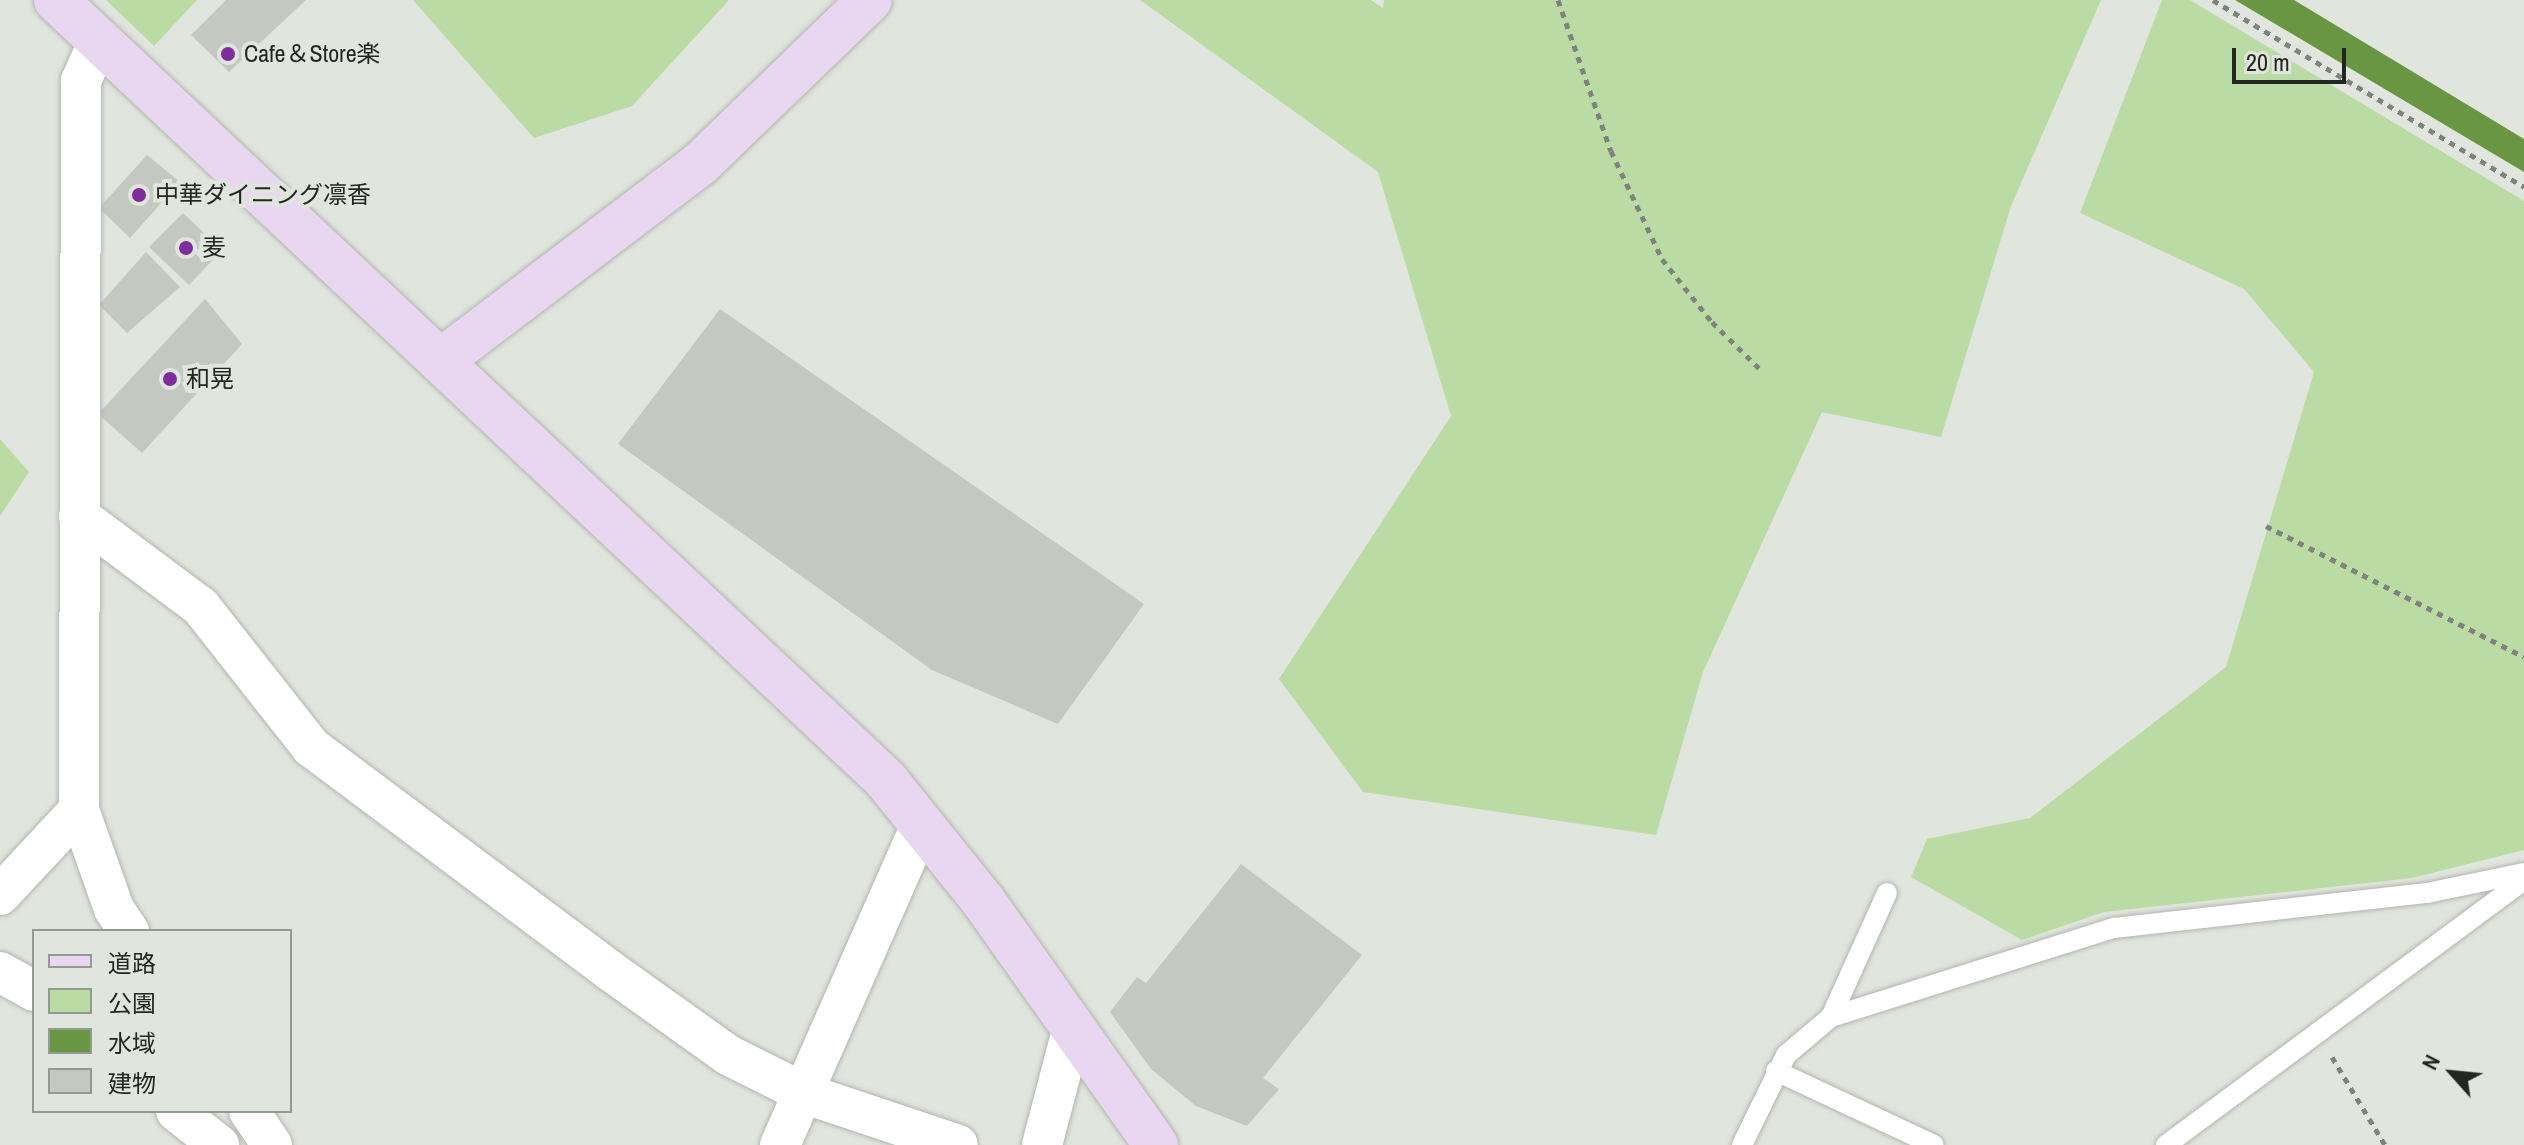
<!DOCTYPE html>
<html>
<head>
<meta charset="utf-8">
<style>
	body { margin:0 }
	#map { position:relative; width:2524px; height:1145px; overflow:hidden; background:#e0e5dd; font-family:"Archivo Narrow","Noto Sans JP",sans-serif }
	div>[style] { position:absolute }
	[style*='--x'] { left:calc(var(--x)*1px); top:calc(var(--y)*1px); width:calc(var(--w)*1px); rotate:calc(var(--a)*1deg) }
	.green>* { inset:0; background:#bbdba5 }
	.water>* { inset:0; background:#699642 }
	.building>* { inset:0; background:#c3c8c0 }
	.path>* { height:5px; margin-top:-2.5px; transform-origin:0; background:repeating-linear-gradient(90deg,#7f837d 0 6px,transparent 0 12px) }
	.roads { filter:drop-shadow(0 0 2px #b1b6ae) drop-shadow(0 0 2px #b1b6ae) }
	.lane>* { height:20px; margin:-10px; padding:0 10px; transform-origin:10px; border-radius:10px; background:#fff }
	.street>* { height:40px; margin:-20px; padding:0 20px; transform-origin:20px; border-radius:20px; background:#fff }
	.secondary>* { height:44px; margin:-22px; padding:0 22px; transform-origin:22px; border-radius:22px; background:#e9d7f1 }
	.dots>* { width:22px; height:22px; translate:-50% -50%; box-sizing:border-box; border:4px solid #e0e5dd; border-radius:50% }
	span { translate:-50% -50%; white-space:nowrap; text-align:center; line-height:1.15; -webkit-text-stroke:8px #e0e5dd; paint-order:stroke }
	.poi-label { font-size:24px; color:#242623 }
	.left { translate:0 -50%; text-align:left }
	.legend { position:absolute; left:32px; top:929px; width:260px; height:184px; box-sizing:border-box; background:#e0e5dd; border:2px solid #959993; margin:0; padding:10px 14px; list-style:none; font-size:24px; color:#242623 }
	.legend li { display:flex; align-items:center; gap:16px; height:40px }
	.legend b { width:40px; border:2px solid #959993 }
	.north { position:absolute; left:2412px; top:1033px; width:80px; height:80px; -webkit-text-stroke:6px #e0e5dd; paint-order:stroke; rotate:297deg; font-size:22px; font-weight:700; line-height:32px; text-align:center; color:#242623 }
	.north::after { content:''; display:block; margin:auto; width:28px; height:36px; background:#242623; clip-path:polygon(50% 0,100% 100%,50% 72%,0 100%) }
	.scale { position:absolute; left:2232px; top:48px; width:114px; height:36px; box-sizing:border-box; border:4px solid #242623; border-top:0; padding-left:10px; font-size:24px; line-height:28px; white-space:nowrap; color:#242623; -webkit-text-stroke:6px #e0e5dd; paint-order:stroke }
</style>
</head>
<body>
<div id="map">
	<div class="green">
		<div style="clip-path:polygon(106px 0,197px 0,154px 46px)"></div>
		<div style="clip-path:polygon(413px 0,729px 0,632px 106px,534px 138px)"></div>
		<div style="clip-path:polygon(1140px 0,1371px 0,1383px 8px,1384px 0,2101px 0,2011px 206px,1941px 437px,1822px 412px,1703px 672px,1656px 835px,1363px 792px,1279px 679px,1451px 416px,1378px 172px)"></div>
		<div style="clip-path:polygon(2162px 0,2190px 0,2524px 201px,2524px 850px,2412px 878px,2104px 912px,2022px 940px,1911px 877px,1927px 839px,2030px 818px,2226px 667px,2314px 372px,2244px 289px,2080px 213px)"></div>
		<div style="clip-path:polygon(0 439px,29px 472px,0 516px)"></div>
	</div>
	<div class="water">
		<div style="clip-path:polygon(2235px 0,2294px 0,2524px 139px,2524px 172px)"></div>
	</div>
	<div class="building">
		<div style="clip-path:polygon(226px 0,306px 0,229px 72px,191px 35px)"></div>
		<div style="clip-path:polygon(147px 155px,180px 182px,130px 238px,99px 208px)"></div>
		<div style="clip-path:polygon(183px 213px,222px 250px,189px 285px,149px 247px)"></div>
		<div style="clip-path:polygon(146px 252px,180px 287px,127px 333px,99px 305px)"></div>
		<div style="clip-path:polygon(205px 299px,242px 344px,142px 453px,98px 414px)"></div>
		<div style="clip-path:polygon(720px 309px,1144px 604px,1058px 724px,932px 670px,618px 444px)"></div>
		<div style="clip-path:polygon(1241px 864px,1362px 955px,1263px 1078px,1279px 1089px,1247px 1126px,1196px 1106px,1151px 1069px,1110px 1012px,1137px 977px,1146px 983px)"></div>
	</div>
	<div class="path">
		<div style="--x:1558;--y:0;--w:160;--a:70.7"></div>
		<div style="--x:1611;--y:151;--w:119;--a:64.7"></div>
		<div style="--x:1662;--y:259;--w:80;--a:51.6"></div>
		<div style="--x:1712;--y:322;--w:71;--a:44.4"></div>
		<div style="--x:2213;--y:0;--w:363;--a:31"></div>
		<div style="--x:2266;--y:526;--w:289;--a:26.9"></div>
		<div style="--x:2332;--y:1057;--w:103;--a:58.9"></div>
	</div>
	<div class="roads">
		<div class="lane">
			<div style="--x:1831;--y:1017;--w:136;--a:-65.7"></div>
			<div style="--x:1776;--y:1071;--w:174;--a:25.1"></div>
			<div style="--x:1742;--y:1145;--w:100;--a:-63.9"></div>
			<div style="--x:1786;--y:1055;--w:59;--a:-40.2"></div>
			<div style="--x:1831;--y:1017;--w:297;--a:-17.5"></div>
			<div style="--x:2114;--y:928;--w:315;--a:-6.4"></div>
			<div style="--x:2427;--y:893;--w:99;--a:-11.7"></div>
			<div style="--x:2166;--y:1145;--w:445;--a:-36.5"></div>
		</div>
		<div class="street">
			<div style="--x:99;--y:40;--w:45;--a:113.7"></div>
			<div style="--x:81;--y:81;--w:729;--a:90.16"></div>
			<div style="--x:79;--y:810;--w:105;--a:70.5"></div>
			<div style="--x:114;--y:909;--w:27;--a:56"></div>
			<div style="--x:79;--y:516;--w:152;--a:36.7"></div>
			<div style="--x:201;--y:607;--w:178;--a:51.8"></div>
			<div style="--x:311;--y:747;--w:372;--a:36.8"></div>
			<div style="--x:609;--y:970;--w:146;--a:35.5"></div>
			<div style="--x:728;--y:1055;--w:87;--a:26.6"></div>
			<div style="--x:806;--y:1094;--w:160;--a:18.5"></div>
			<div style="--x:0;--y:895;--w:116;--a:-47.1"></div>
			<div style="--x:0;--y:972;--w:39;--a:29"></div>
			<div style="--x:176;--y:1111;--w:55;--a:38.3"></div>
			<div style="--x:249;--y:1111;--w:41;--a:55.9"></div>
			<div style="--x:780;--y:1145;--w:352;--a:-66.2"></div>
			<div style="--x:1042;--y:1145;--w:122;--a:-75.3"></div>
		</div>
		<div class="secondary">
			<div style="--x:56;--y:0;--w:1139;--a:43.22"></div>
			<div style="--x:886;--y:780;--w:156;--a:51.2"></div>
			<div style="--x:984;--y:902;--w:298;--a:54.7"></div>
			<div style="--x:443;--y:359;--w:323;--a:-37.2"></div>
			<div style="--x:700;--y:164;--w:236;--a:-44"></div>
		</div>
	</div>
	<div class="dots">
		<div style="left:228px;top:54px;background:#7f2d9d"></div>
		<div style="left:139px;top:195px;background:#7f2d9d"></div>
		<div style="left:186px;top:248px;background:#7f2d9d"></div>
		<div style="left:170px;top:379px;background:#7f2d9d"></div>
	</div>
	<div class="poi-label">
		<span class="left" style="left:244px;top:54px">Cafe＆Store楽</span>
		<span class="left" style="left:155px;top:195px">中華ダイニング凛香</span>
		<span class="left" style="left:202px;top:248px">麦</span>
		<span class="left" style="left:186px;top:379px">和晃</span>
	</div>
	<ul class="legend">
	<li><b style="height:10px;background:#e9d7f1"></b>道路</li>
	<li><b style="height:22px;background:#bbdba5"></b>公園</li>
	<li><b style="height:22px;background:#699642"></b>水域</li>
	<li><b style="height:22px;background:#c3c8c0"></b>建物</li>
	</ul>
	<div class="north">N</div>
	<div class="scale">20 m</div>
</div>
</body>
</html>
